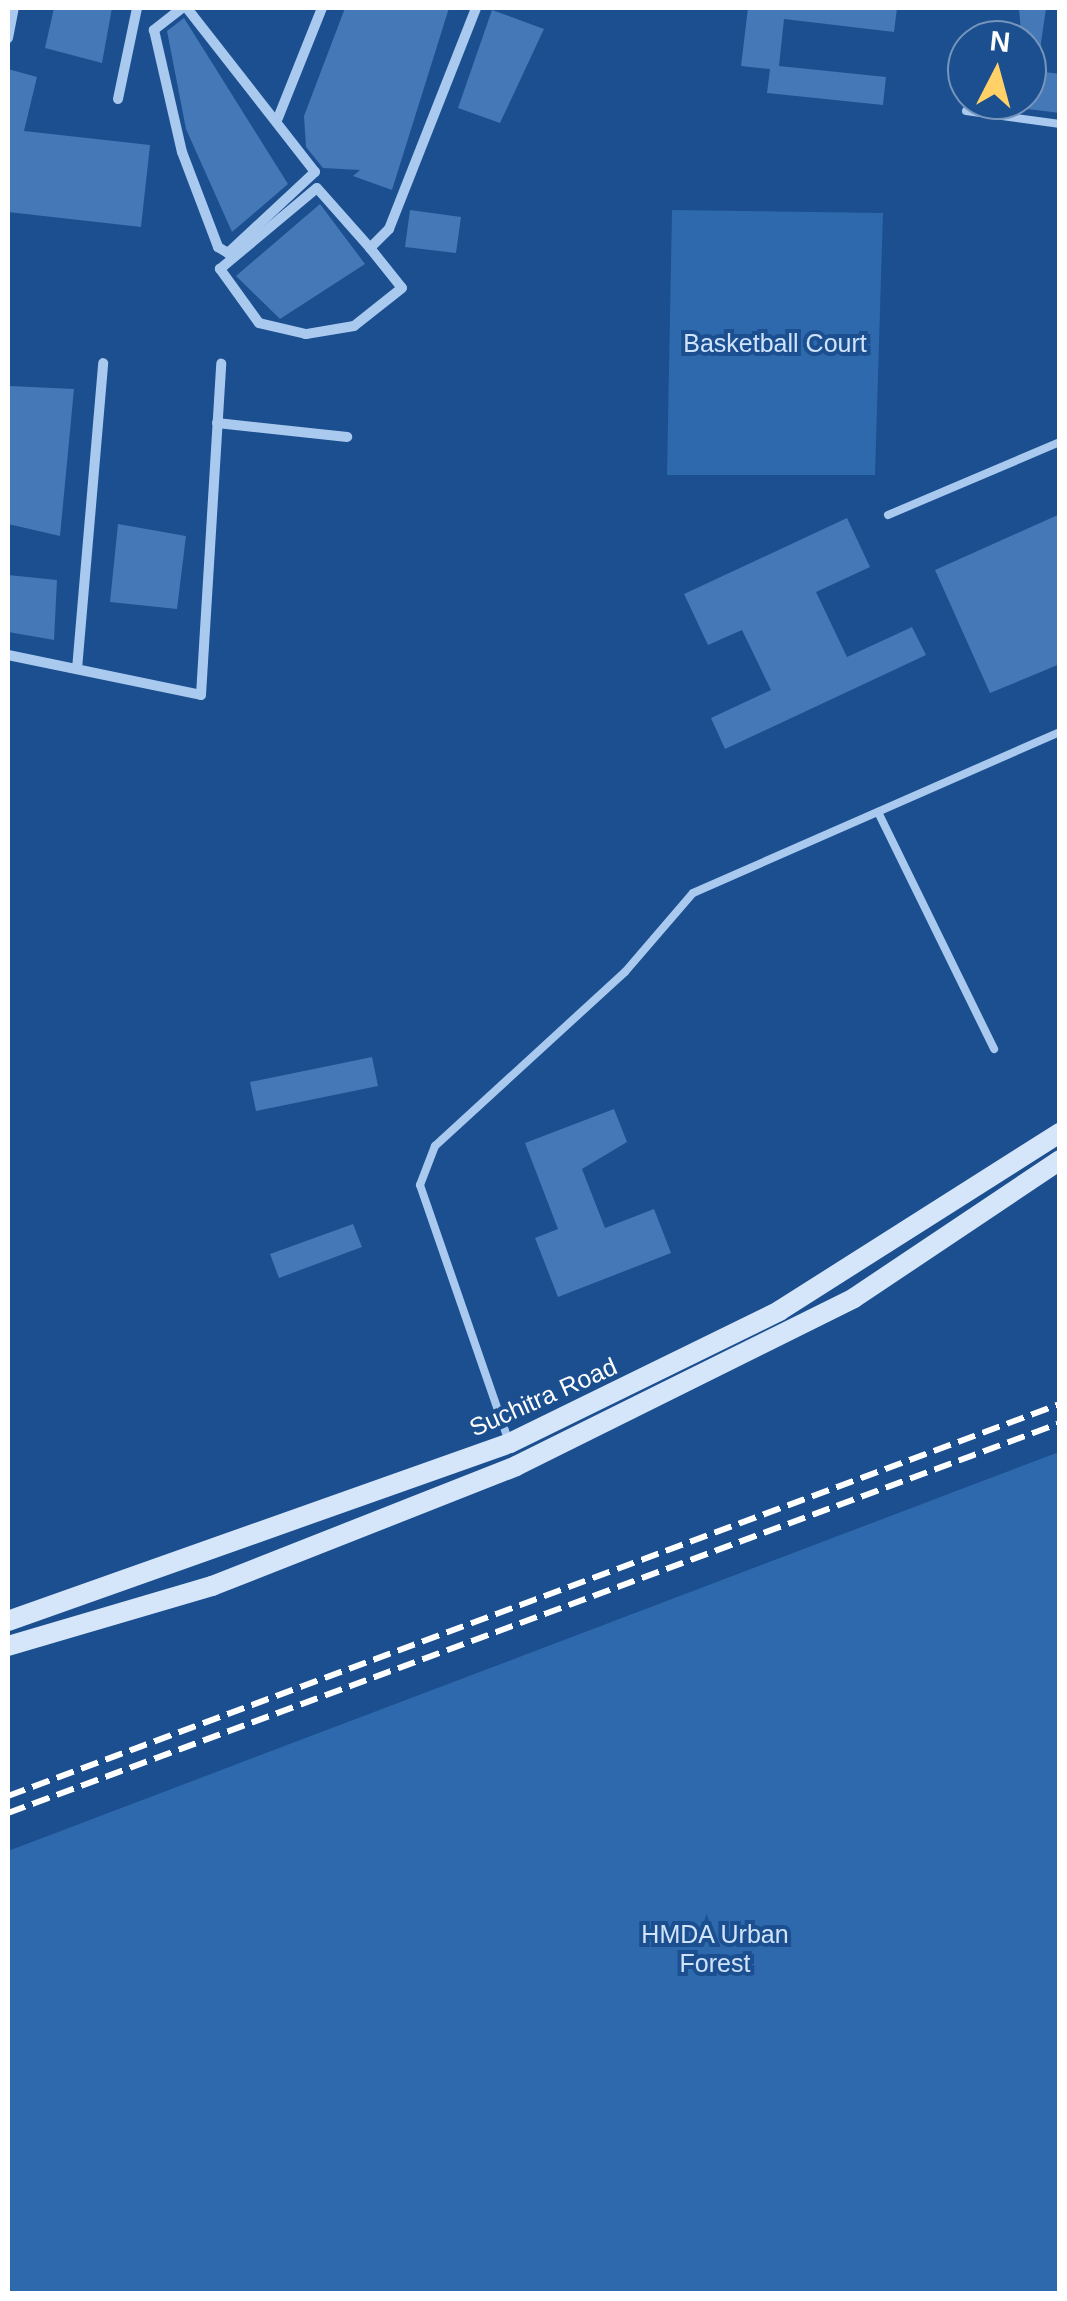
<!DOCTYPE html>
<html>
<head>
<meta charset="utf-8">
<style>
	body { margin:0 }
	#map { position:relative; width:1067px; height:2301px; overflow:hidden; background:#1b4f8f; font-family:Arial,sans-serif }
	div>[style] { position:absolute }
	[style*='--x'] { left:calc(var(--x)*1px); top:calc(var(--y)*1px); width:calc(var(--w)*1px); rotate:calc(var(--a)*1deg) }
	.green>* { inset:0; background:#2e69ad }
	.building>* { inset:0; background:#4478b7 }
	.lane>* { height:8px; margin:-4px; padding:0 4px; transform-origin:4px; border-radius:4px; background:#a9c9ee }
	.street>* { height:10px; margin:-5px; padding:0 5px; transform-origin:5px; border-radius:5px; background:#a9c9ee }
	.secondary>* { height:20px; margin:-10px; padding:0 10px; transform-origin:10px; border-radius:10px; background:#d6e6fa }
	.rail>* { height:6px; margin-top:-3px; transform-origin:0; background:repeating-linear-gradient(90deg,#fff 0 18px,transparent 0 26px) }
	span { translate:-50% -50%; white-space:nowrap; text-align:center; line-height:1.15; -webkit-text-stroke:8px #1b4f8f; paint-order:stroke }
	.park-label { font-size:25px; color:#cfe3fa }
	.street-label { font-size:25px; color:#fff }
	.frame { position:absolute; inset:0; border:10px solid #fff; pointer-events:none }
	.north { position:absolute; left:947px; top:20px; width:100px; height:100px; box-sizing:border-box; background:#1b4f8f; border:2px solid #7695bc; border-radius:50%; rotate:6deg; font-size:28px; font-weight:700; line-height:40px; text-align:center; color:#fff }
	.north::after { content:''; display:block; margin:auto; width:35px; height:45px; background:#ffd166; clip-path:polygon(50% 0,100% 100%,50% 72%,0 100%) }
</style>
</head>
<body>
<div id="map">
	<div class="green">
		<div style="clip-path:polygon(672px 210px,883px 213px,875px 475px,667px 475px)"></div>
		<div style="clip-path:polygon(1059px 1452px,1059px 2293px,8px 2293px,8px 1851px)"></div>
	</div>
	<div class="building">
		<div style="clip-path:polygon(54px 8px,112px 8px,102px 63px,45px 48px)"></div>
		<div style="clip-path:polygon(345px 8px,449px 8px,392px 190px,353px 176px,360px 170px,323px 168px,306px 147px,304px 116px)"></div>
		<div style="clip-path:polygon(748px 8px,897px 8px,894px 32px,784px 19px,779px 66px,886px 77px,883px 105px,767px 93px,770px 69px,741px 66px)"></div>
		<div style="clip-path:polygon(1019px 8px,1046px 8px,1037px 71px,1060px 74px,1060px 113px,1027px 109px)"></div>
		<div style="clip-path:polygon(492px 10px,544px 29px,500px 123px,458px 108px)"></div>
		<div style="clip-path:polygon(184px 18px,288px 184px,232px 232px,186px 129px,167px 31px)"></div>
		<div style="clip-path:polygon(8px 69px,37px 77px,24px 131px,150px 145px,141px 227px,8px 212px)"></div>
		<div style="clip-path:polygon(320px 204px,365px 264px,280px 319px,236px 276px)"></div>
		<div style="clip-path:polygon(410px 210px,461px 217px,456px 253px,405px 247px)"></div>
		<div style="clip-path:polygon(10px 386px,74px 389px,60px 536px,8px 524px)"></div>
		<div style="clip-path:polygon(1060px 514px,1060px 664px,990px 693px,935px 570px)"></div>
		<div style="clip-path:polygon(847px 518px,870px 567px,816px 592px,847px 657px,912px 627px,926px 655px,725px 749px,711px 718px,771px 690px,742px 630px,708px 645px,684px 594px)"></div>
		<div style="clip-path:polygon(118px 524px,186px 536px,177px 609px,110px 602px)"></div>
		<div style="clip-path:polygon(8px 575px,57px 580px,54px 640px,8px 632px)"></div>
		<div style="clip-path:polygon(372px 1057px,378px 1086px,256px 1111px,250px 1082px)"></div>
		<div style="clip-path:polygon(614px 1109px,627px 1142px,582px 1169px,605px 1228px,654px 1209px,671px 1253px,558px 1297px,535px 1238px,558px 1229px,525px 1143px)"></div>
		<div style="clip-path:polygon(353px 1224px,362px 1247px,279px 1278px,270px 1254px)"></div>
	</div>
	<div class="lane">
		<div style="--x:966;--y:111;--w:95;--a:7.9"></div>
		<div style="--x:888;--y:515;--w:187;--a:-23"></div>
		<div style="--x:878;--y:812;--w:264;--a:63.9"></div>
		<div style="--x:509;--y:1442;--w:272;--a:-109.1"></div>
		<div style="--x:420;--y:1185;--w:42;--a:-69"></div>
		<div style="--x:435;--y:1146;--w:258;--a:-42.5"></div>
		<div style="--x:625;--y:972;--w:104;--a:-49.3"></div>
		<div style="--x:693;--y:893;--w:401;--a:-23.7"></div>
	</div>
	<div class="street">
		<div style="--x:182;--y:8;--w:36;--a:142"></div>
		<div style="--x:154;--y:30;--w:125;--a:77.1"></div>
		<div style="--x:182;--y:152;--w:102;--a:69.2"></div>
		<div style="--x:218;--y:247;--w:12;--a:31"></div>
		<div style="--x:228;--y:253;--w:119;--a:-43"></div>
		<div style="--x:315;--y:172;--w:208;--a:-128"></div>
		<div style="--x:8;--y:38;--w:31;--a:-79"></div>
		<div style="--x:118;--y:99;--w:93;--a:-78.2"></div>
		<div style="--x:278;--y:118;--w:118;--a:-68.2"></div>
		<div style="--x:370;--y:248;--w:51;--a:51.3"></div>
		<div style="--x:402;--y:288;--w:61;--a:141.6"></div>
		<div style="--x:354;--y:326;--w:49;--a:170.5"></div>
		<div style="--x:306;--y:334;--w:48;--a:-166.8"></div>
		<div style="--x:259;--y:323;--w:67;--a:-125.8"></div>
		<div style="--x:220;--y:269;--w:126;--a:-39.9"></div>
		<div style="--x:317;--y:188;--w:80;--a:48.5"></div>
		<div style="--x:370;--y:248;--w:27;--a:-45"></div>
		<div style="--x:389;--y:229;--w:238;--a:-68.5"></div>
		<div style="--x:217;--y:423;--w:131;--a:6.1"></div>
		<div style="--x:8;--y:655;--w:197;--a:11.7"></div>
		<div style="--x:201;--y:695;--w:332;--a:-86.5"></div>
		<div style="--x:77;--y:669;--w:307;--a:-85.1"></div>
	</div>
	<div class="secondary">
		<div style="--x:8;--y:1621;--w:533;--a:-19.52"></div>
		<div style="--x:510;--y:1443;--w:300;--a:-26.1"></div>
		<div style="--x:779;--y:1311;--w:333;--a:-32.4"></div>
		<div style="--x:8;--y:1646;--w:213;--a:-16.4"></div>
		<div style="--x:212;--y:1586;--w:327;--a:-21.5"></div>
		<div style="--x:516;--y:1466;--w:377;--a:-26.4"></div>
		<div style="--x:854;--y:1298;--w:248;--a:-33.8"></div>
	</div>
	<div class="rail">
		<div style="--x:8;--y:1796;--w:1123;--a:-20.44"></div>
		<div style="--x:8;--y:1813;--w:1122;--a:-20.34"></div>
	</div>
	<div class="park-label">
		<span style="left:775px;top:343px">Basketball Court</span>
		<span style="left:715px;top:1949px">HMDA Urban<br>Forest</span>
	</div>
	<div class="street-label">
		<span style="left:543px;top:1397px;rotate:-24deg">Suchitra Road</span>
	</div>
	<div class="frame"></div>
	<div class="north">N</div>
</div>
</body>
</html>
